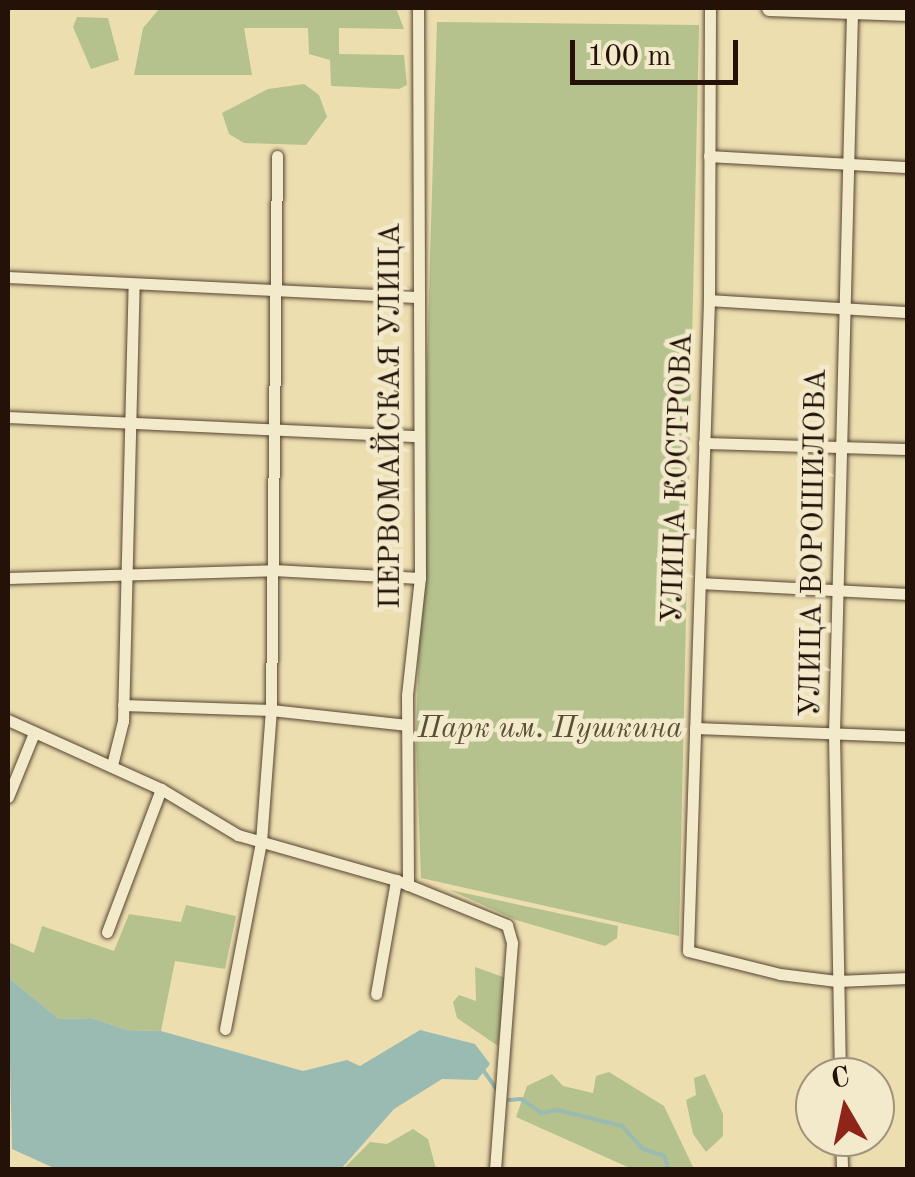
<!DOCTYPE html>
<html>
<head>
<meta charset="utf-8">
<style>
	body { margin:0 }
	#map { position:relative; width:915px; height:1177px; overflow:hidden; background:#eddeb0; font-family:"Old Standard TT",serif }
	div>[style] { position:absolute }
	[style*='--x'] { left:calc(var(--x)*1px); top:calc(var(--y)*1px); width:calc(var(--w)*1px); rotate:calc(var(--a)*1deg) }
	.green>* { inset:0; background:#b5c28d }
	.water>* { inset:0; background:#9abbb1 }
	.stream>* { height:4px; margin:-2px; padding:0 2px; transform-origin:2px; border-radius:2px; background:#9abbb1 }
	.roads { filter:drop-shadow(0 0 2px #564431) drop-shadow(0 0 2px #564431) }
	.street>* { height:11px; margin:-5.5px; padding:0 5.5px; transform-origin:5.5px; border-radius:5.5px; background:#f3eacc }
	.secondary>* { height:15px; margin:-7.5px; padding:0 7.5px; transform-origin:7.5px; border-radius:7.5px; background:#f3eacc }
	span { translate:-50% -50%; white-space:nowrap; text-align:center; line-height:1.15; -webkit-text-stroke:9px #f3eacc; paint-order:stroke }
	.street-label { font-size:30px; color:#241107 }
	.park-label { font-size:30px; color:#574f36; font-style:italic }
	.frame { position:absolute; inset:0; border:10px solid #241107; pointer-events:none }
	.north { position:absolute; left:795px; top:1057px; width:100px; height:100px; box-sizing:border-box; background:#f3eacc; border:2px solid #a0937d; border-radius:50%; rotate:351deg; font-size:28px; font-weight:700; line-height:40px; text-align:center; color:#241107 }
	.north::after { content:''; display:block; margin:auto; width:35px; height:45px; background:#8f2418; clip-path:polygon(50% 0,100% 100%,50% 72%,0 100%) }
	.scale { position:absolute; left:570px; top:40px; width:168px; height:45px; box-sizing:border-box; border:5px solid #241107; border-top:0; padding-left:12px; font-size:30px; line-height:35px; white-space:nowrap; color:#241107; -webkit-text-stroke:8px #f3eacc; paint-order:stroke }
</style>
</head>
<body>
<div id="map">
	<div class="green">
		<div style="clip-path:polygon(396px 8px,404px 29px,339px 28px,339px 54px,404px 55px,407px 85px,399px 89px,331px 86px,330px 60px,309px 54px,308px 28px,244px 28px,252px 75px,134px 75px,143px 28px,159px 9px)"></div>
		<div style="clip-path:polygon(77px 17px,108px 18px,119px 60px,91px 69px,73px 27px)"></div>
		<div style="clip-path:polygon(437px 22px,699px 25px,679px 936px,421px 878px,416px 738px)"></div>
		<div style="clip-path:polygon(304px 84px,319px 95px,327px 117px,306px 145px,244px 143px,229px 134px,222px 113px,268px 89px)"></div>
		<div style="clip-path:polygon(450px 890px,618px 926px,617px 938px,605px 946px,516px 920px)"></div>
		<div style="clip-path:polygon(186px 905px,236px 916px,225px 969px,175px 961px,161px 1031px,127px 1030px,92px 1018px,59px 1019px,8px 977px,8px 942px,34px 953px,42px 926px,114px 951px,129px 914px,181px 922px)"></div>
		<div style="clip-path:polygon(475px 967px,506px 978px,498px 1046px,457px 1018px,453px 1002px,459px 995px,476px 1001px)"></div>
		<div style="clip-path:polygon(609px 1072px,664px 1106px,694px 1169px,632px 1169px,516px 1117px,527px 1086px,552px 1074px,563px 1086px,593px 1093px,596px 1076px)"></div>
		<div style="clip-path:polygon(705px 1074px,723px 1114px,723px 1136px,706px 1152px,693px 1134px,686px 1100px,696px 1095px,694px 1078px)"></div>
		<div style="clip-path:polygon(413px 1129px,428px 1139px,436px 1169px,342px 1170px,370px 1142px,387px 1144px)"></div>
	</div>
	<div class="water">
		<div style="clip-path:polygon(8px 977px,59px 1019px,92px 1018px,127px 1030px,161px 1031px,303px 1071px,347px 1060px,360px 1066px,420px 1030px,475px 1044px,490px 1064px,477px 1080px,442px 1079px,394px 1109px,341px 1169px,56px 1169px,12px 1149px)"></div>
	</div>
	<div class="stream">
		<div style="--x:481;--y:1067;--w:28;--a:55"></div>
		<div style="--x:509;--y:1100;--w:12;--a:-5"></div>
		<div style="--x:521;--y:1099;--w:25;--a:34"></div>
		<div style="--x:542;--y:1113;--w:16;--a:-11"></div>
		<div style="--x:558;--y:1110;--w:66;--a:14"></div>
		<div style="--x:622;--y:1126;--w:31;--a:48"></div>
		<div style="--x:643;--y:1149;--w:22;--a:18"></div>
		<div style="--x:664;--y:1156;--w:15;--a:70"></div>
	</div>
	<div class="roads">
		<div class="street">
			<div style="--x:710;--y:8;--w:292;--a:90.2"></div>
			<div style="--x:709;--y:300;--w:651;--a:91.85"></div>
			<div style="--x:688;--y:951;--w:95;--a:14"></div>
			<div style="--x:780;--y:974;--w:57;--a:7"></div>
			<div style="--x:837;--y:981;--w:71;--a:-2.4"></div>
			<div style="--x:709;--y:156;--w:199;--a:3.2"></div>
			<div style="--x:8;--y:277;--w:408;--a:2.8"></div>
			<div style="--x:709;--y:300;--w:199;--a:3.5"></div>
			<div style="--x:8;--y:417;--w:410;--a:2.7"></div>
			<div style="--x:704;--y:443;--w:204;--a:1.7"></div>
			<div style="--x:8;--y:578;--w:265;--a:-1.7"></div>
			<div style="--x:273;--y:570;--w:147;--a:3.1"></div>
			<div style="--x:700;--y:583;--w:208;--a:3"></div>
			<div style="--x:123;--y:705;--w:148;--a:1.9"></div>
			<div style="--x:271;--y:710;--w:137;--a:6.3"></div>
			<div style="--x:8;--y:720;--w:168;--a:24.3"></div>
			<div style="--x:161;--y:789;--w:90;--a:30.9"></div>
			<div style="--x:238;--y:835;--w:164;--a:15.9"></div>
			<div style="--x:396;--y:880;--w:120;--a:22.1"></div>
			<div style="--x:507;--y:925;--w:19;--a:74"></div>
			<div style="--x:512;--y:943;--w:228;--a:94.3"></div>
			<div style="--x:695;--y:728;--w:213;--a:2.2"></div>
			<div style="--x:112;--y:765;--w:45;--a:-76"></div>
			<div style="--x:123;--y:721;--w:436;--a:-88.6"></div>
			<div style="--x:8;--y:797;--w:69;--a:-67.9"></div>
			<div style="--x:408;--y:885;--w:190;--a:-90.3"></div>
			<div style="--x:407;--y:695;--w:118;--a:-83.7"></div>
			<div style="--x:420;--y:578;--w:570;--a:-90.2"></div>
			<div style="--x:107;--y:932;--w:153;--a:-69.3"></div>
			<div style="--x:376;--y:994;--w:116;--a:-80"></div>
			<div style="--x:225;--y:1029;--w:190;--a:-79.1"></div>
			<div style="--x:261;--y:842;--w:132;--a:-85.7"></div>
			<div style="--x:271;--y:710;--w:554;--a:-89.38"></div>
			<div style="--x:840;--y:1077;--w:343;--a:-91"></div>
			<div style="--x:834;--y:734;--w:723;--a:-88.57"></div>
			<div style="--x:841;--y:1137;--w:33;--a:88"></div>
		</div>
		<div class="secondary">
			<div style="--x:769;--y:8;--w:139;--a:2.1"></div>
		</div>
	</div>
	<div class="street-label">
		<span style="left:391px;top:416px;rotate:-90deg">ПЕРВОМАЙСКАЯ УЛИЦА</span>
		<span style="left:678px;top:478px;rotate:-88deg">УЛИЦА КОСТРОВА</span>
		<span style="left:814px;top:543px;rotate:-89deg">УЛИЦА ВОРОШИЛОВА</span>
	</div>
	<div class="park-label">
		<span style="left:550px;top:729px">Парк им. Пушкина</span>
	</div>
	<div class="frame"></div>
	<div class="north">С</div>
	<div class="scale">100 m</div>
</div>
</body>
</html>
